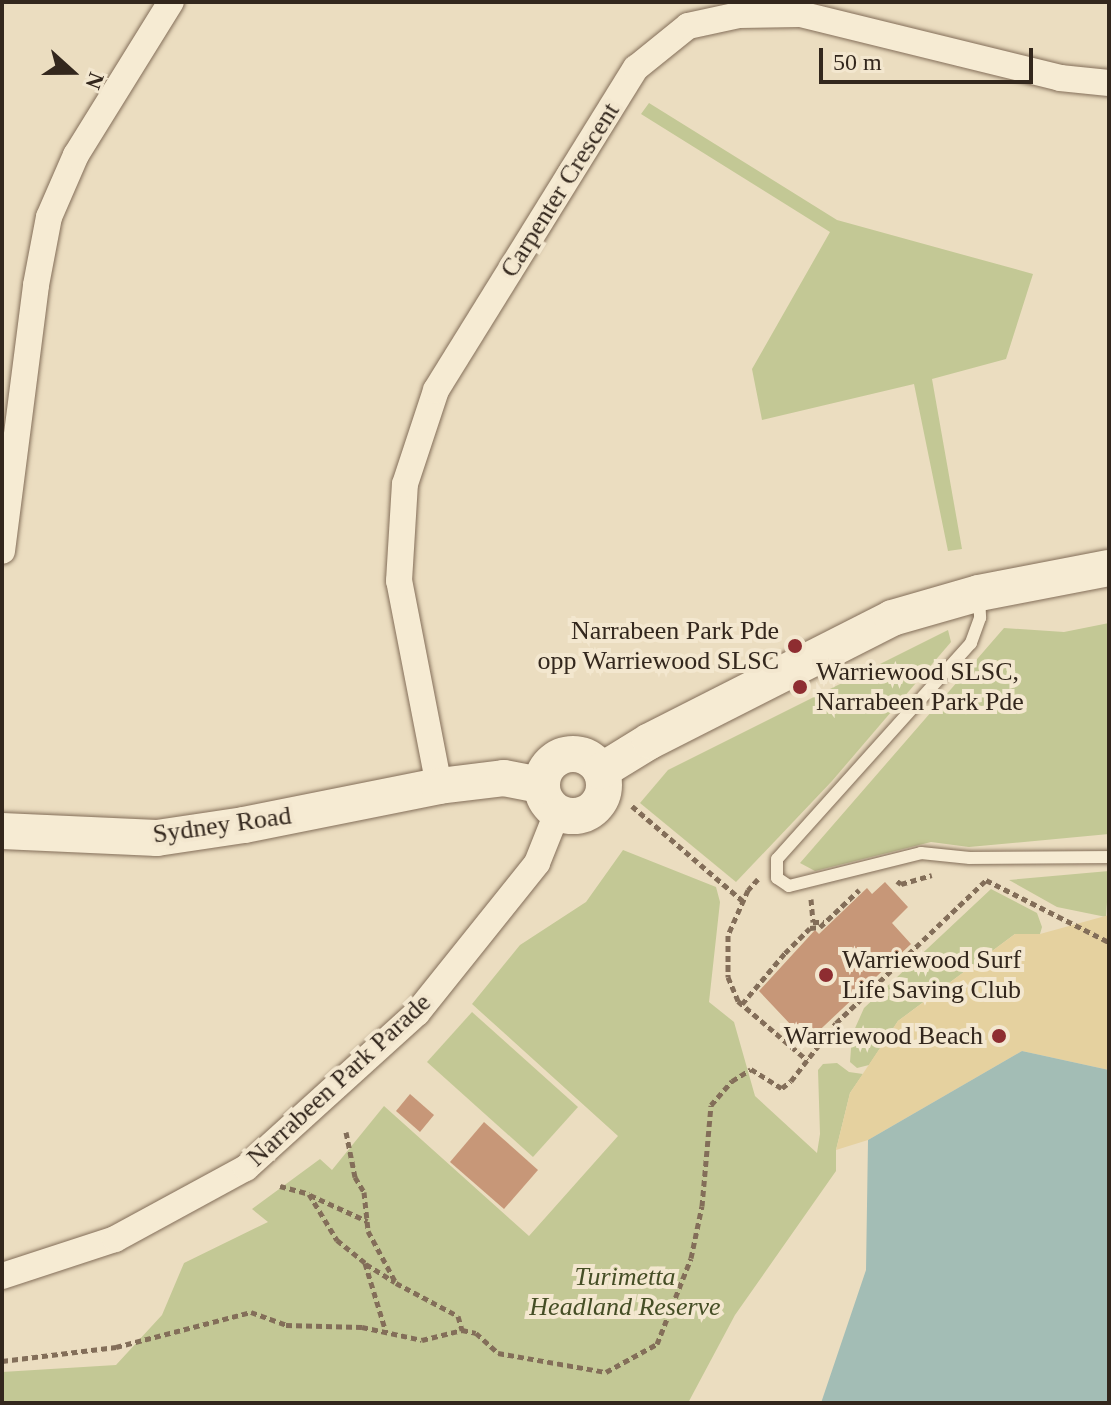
<!DOCTYPE html>
<html>
<head>
<meta charset="utf-8">
<style>
	body { margin:0 }
	#map { position:relative; width:1111px; height:1405px; overflow:hidden; background:#ebddc0; font-family:Georgia,serif }
	div>[style] { position:absolute }
	[style*='--x'] { left:calc(var(--x)*1px); top:calc(var(--y)*1px); width:calc(var(--w)*1px); rotate:calc(var(--a)*1deg) }
	.green>* { inset:0; background:#c3c895 }
	.sand>* { inset:0; background:#e5d19f }
	.water>* { inset:0; background:#a3bdb5 }
	.building>* { inset:0; background:#c79778 }
	.path>* { height:5px; margin-top:-2.5px; transform-origin:0; background:repeating-linear-gradient(90deg,#836e59 0 6px,transparent 0 10px) }
	.roads { filter:drop-shadow(0 0 2px #836e59) drop-shadow(0 0 2px #836e59) }
	.lane>* { height:12px; margin:-6px; padding:0 6px; transform-origin:6px; border-radius:6px; background:#f6ebd3 }
	.street>* { height:26px; margin:-13px; padding:0 13px; transform-origin:13px; border-radius:13px; background:#f6ebd3 }
	.secondary>* { height:36px; margin:-18px; padding:0 18px; transform-origin:18px; border-radius:18px; background:#f6ebd3 }
	.secondary>.ring { margin:-18px; padding:0; box-sizing:content-box; background:none; border:36px solid #f6ebd3; border-radius:50% }
	.dots>* { width:22px; height:22px; translate:-50% -50%; box-sizing:border-box; border:4px solid #f3e7cf; border-radius:50% }
	span { translate:-50% -50%; white-space:nowrap; text-align:center; line-height:1.15; -webkit-text-stroke:8px #f3e7cf; paint-order:stroke }
	.street-label { font-size:26px; color:#33271d }
	.poi-label { font-size:26px; color:#33271d }
	.right { translate:-100% -50%; text-align:right }
	.left { translate:0 -50%; text-align:left }
	.park-label { font-size:26px; color:#454e25; font-style:italic }
	.frame { position:absolute; inset:0; border:4px solid #33271d; pointer-events:none }
	.north { position:absolute; left:32px; top:32px; width:80px; height:80px; -webkit-text-stroke:6px #f3e7cf; paint-order:stroke; rotate:111deg; font-size:22px; font-weight:700; line-height:32px; text-align:center; color:#33271d }
	.north::after { content:''; display:block; margin:auto; width:28px; height:36px; background:#33271d; clip-path:polygon(50% 0,100% 100%,50% 72%,0 100%) }
	.scale { position:absolute; left:819px; top:48px; width:214px; height:36px; box-sizing:border-box; border:4px solid #33271d; border-top:0; padding-left:10px; font-size:24px; line-height:28px; white-space:nowrap; color:#33271d; -webkit-text-stroke:6px #f3e7cf; paint-order:stroke }
</style>
</head>
<body>
<div id="map">
	<div class="green">
		<div style="clip-path:polygon(649px 103px,837px 220px,1033px 274px,1006px 359px,932px 379px,962px 549px,948px 551px,914px 384px,762px 420px,752px 369px,830px 232px,641px 114px)"></div>
		<div style="clip-path:polygon(1109px 623px,1109px 834px,969px 847px,931px 842px,815px 871px,800px 863px,1004px 628px,1064px 632px)"></div>
		<div style="clip-path:polygon(948px 630px,951px 642px,832px 781px,736px 882px,640px 803px,668px 770px)"></div>
		<div style="clip-path:polygon(623px 850px,716px 887px,720px 902px,709px 1002px,734px 1022px,755px 1096px,817px 1153px,820px 1134px,818px 1070px,823px 1064px,837px 1063px,849px 1072px,863px 1074px,850px 1093px,836px 1150px,836px 1171px,735px 1315px,688px 1403px,2px 1403px,2px 1372px,116px 1365px,162px 1315px,184px 1263px,268px 1222px,252px 1209px,320px 1159px,332px 1170px,384px 1106px,529px 1236px,618px 1136px,472px 1004px,520px 945px,586px 902px)"></div>
		<div style="clip-path:polygon(1109px 871px,1106px 917px,1057px 907px,1009px 880px)"></div>
		<div style="clip-path:polygon(991px 889px,1037px 913px,1042px 927px,1040px 934px,1015px 934px,898px 1021px,869px 1065px,857px 1068px,850px 1062px,852px 1035px,864px 1008px)"></div>
		<div style="clip-path:polygon(472px 1012px,578px 1107px,533px 1157px,427px 1062px)"></div>
	</div>
	<div class="sand">
		<div style="clip-path:polygon(1109px 915px,1109px 1070px,1022px 1051px,868px 1140px,836px 1150px,850px 1093px,898px 1021px,1015px 934px,1040px 934px)"></div>
	</div>
	<div class="water">
		<div style="clip-path:polygon(1022px 1051px,1109px 1070px,1109px 1403px,821px 1403px,866px 1270px,868px 1140px)"></div>
	</div>
	<div class="building">
		<div style="clip-path:polygon(885px 882px,908px 907px,892px 923px,911px 944px,807px 1042px,759px 991px,815px 930px,819px 934px,867px 888px,872px 894px)"></div>
		<div style="clip-path:polygon(410px 1094px,434px 1115px,420px 1132px,396px 1111px)"></div>
		<div style="clip-path:polygon(484px 1122px,538px 1170px,504px 1209px,450px 1162px)"></div>
	</div>
	<div class="path">
		<div style="--x:632;--y:806;--w:146;--a:40.6"></div>
		<div style="--x:758;--y:879;--w:15;--a:132"></div>
		<div style="--x:748;--y:890;--w:49;--a:114"></div>
		<div style="--x:728;--y:935;--w:42;--a:90"></div>
		<div style="--x:728;--y:977;--w:26;--a:67"></div>
		<div style="--x:738;--y:1001;--w:91;--a:40.5"></div>
		<div style="--x:897;--y:881;--w:5;--a:37"></div>
		<div style="--x:901;--y:884;--w:32;--a:-16"></div>
		<div style="--x:811;--y:899;--w:23;--a:85"></div>
		<div style="--x:813;--y:922;--w:11;--a:0"></div>
		<div style="--x:742;--y:1004;--w:67;--a:-49.9"></div>
		<div style="--x:785;--y:953;--w:35;--a:-45"></div>
		<div style="--x:810;--y:928;--w:10;--a:-6"></div>
		<div style="--x:820;--y:927;--w:54;--a:-43.5"></div>
		<div style="--x:346;--y:1132;--w:46;--a:78.7"></div>
		<div style="--x:355;--y:1177;--w:17;--a:59"></div>
		<div style="--x:364;--y:1192;--w:39;--a:84"></div>
		<div style="--x:368;--y:1231;--w:59;--a:61.7"></div>
		<div style="--x:396;--y:1283;--w:70;--a:28"></div>
		<div style="--x:458;--y:1316;--w:15;--a:74"></div>
		<div style="--x:280;--y:1186;--w:30;--a:15"></div>
		<div style="--x:309;--y:1194;--w:54;--a:58.7"></div>
		<div style="--x:337;--y:1240;--w:36;--a:39"></div>
		<div style="--x:365;--y:1263;--w:72;--a:73.1"></div>
		<div style="--x:310;--y:1195;--w:63;--a:24.5"></div>
		<div style="--x:366;--y:1264;--w:34;--a:32"></div>
		<div style="--x:2;--y:1361;--w:115;--a:-7"></div>
		<div style="--x:116;--y:1347;--w:139;--a:-14.5"></div>
		<div style="--x:251;--y:1312;--w:37;--a:20"></div>
		<div style="--x:286;--y:1325;--w:76;--a:1.5"></div>
		<div style="--x:362;--y:1327;--w:61;--a:12.2"></div>
		<div style="--x:422;--y:1340;--w:41;--a:-14"></div>
		<div style="--x:462;--y:1330;--w:14;--a:12"></div>
		<div style="--x:476;--y:1333;--w:30;--a:42"></div>
		<div style="--x:498;--y:1353;--w:110;--a:10"></div>
		<div style="--x:606;--y:1372;--w:58;--a:-28.8"></div>
		<div style="--x:657;--y:1344;--w:92;--a:-68.4"></div>
		<div style="--x:691;--y:1258;--w:53;--a:-78.1"></div>
		<div style="--x:702;--y:1206;--w:101;--a:-84.9"></div>
		<div style="--x:711;--y:1105;--w:32;--a:-49"></div>
		<div style="--x:732;--y:1081;--w:22;--a:-32"></div>
		<div style="--x:751;--y:1069;--w:36;--a:32"></div>
		<div style="--x:782;--y:1088;--w:11;--a:-38"></div>
		<div style="--x:791;--y:1081;--w:73;--a:-52.2"></div>
		<div style="--x:836;--y:1023;--w:207;--a:-43.6"></div>
		<div style="--x:986;--y:880;--w:138;--a:26.8"></div>
	</div>
	<div class="roads">
		<div class="lane">
			<div style="--x:979;--y:596;--w:22;--a:87"></div>
			<div style="--x:980;--y:618;--w:27;--a:110"></div>
			<div style="--x:971;--y:643;--w:290;--a:131.9"></div>
			<div style="--x:777;--y:859;--w:19;--a:90"></div>
			<div style="--x:777;--y:878;--w:14;--a:34"></div>
			<div style="--x:789;--y:886;--w:136;--a:-14"></div>
			<div style="--x:921;--y:853;--w:49;--a:5.8"></div>
			<div style="--x:970;--y:858;--w:139;--a:-0.4"></div>
		</div>
		<div class="street">
			<div style="--x:2;--y:551;--w:268;--a:-82.7"></div>
			<div style="--x:36;--y:285;--w:69;--a:-79.2"></div>
			<div style="--x:49;--y:217;--w:68;--a:-66.5"></div>
			<div style="--x:76;--y:155;--w:180;--a:-58.2"></div>
			<div style="--x:439;--y:786;--w:209;--a:-101"></div>
			<div style="--x:399;--y:581;--w:97;--a:-86.5"></div>
			<div style="--x:405;--y:484;--w:99;--a:-71.7"></div>
			<div style="--x:436;--y:390;--w:379;--a:-58.2"></div>
			<div style="--x:636;--y:68;--w:67;--a:-38.9"></div>
			<div style="--x:688;--y:26;--w:52;--a:-12.2"></div>
			<div style="--x:739;--y:15;--w:61;--a:-0.9"></div>
			<div style="--x:800;--y:14;--w:268;--a:13.8"></div>
			<div style="--x:1060;--y:78;--w:49;--a:5.8"></div>
			<div style="--x:2;--y:1276;--w:119;--a:-18.1"></div>
			<div style="--x:115;--y:1239;--w:149;--a:-28.5"></div>
			<div style="--x:246;--y:1168;--w:231;--a:-42.2"></div>
			<div style="--x:417;--y:1013;--w:192;--a:-51.3"></div>
			<div style="--x:537;--y:863;--w:54;--a:-68.2"></div>
		</div>
		<div class="secondary">
			<div class="ring" style="left:542px;top:754px;width:26px;height:26px"></div>
			<div style="--x:601;--y:771;--w:57;--a:-31.5"></div>
			<div style="--x:650;--y:741;--w:271;--a:-26.9"></div>
			<div style="--x:892;--y:618;--w:91;--a:-16"></div>
			<div style="--x:979;--y:593;--w:132;--a:-10.9"></div>
			<div style="--x:2;--y:831;--w:155;--a:2.6"></div>
			<div style="--x:157;--y:838;--w:88;--a:-8.5"></div>
			<div style="--x:244;--y:825;--w:199;--a:-11.3"></div>
			<div style="--x:439;--y:786;--w:65;--a:-7"></div>
			<div style="--x:504;--y:778;--w:38;--a:11"></div>
		</div>
	</div>
	<div class="dots">
		<div style="left:795px;top:646px;background:#8e2d31"></div>
		<div style="left:800px;top:687px;background:#8e2d31"></div>
		<div style="left:826px;top:975px;background:#8e2d31"></div>
		<div style="left:999px;top:1036px;background:#8e2d31"></div>
	</div>
	<div class="street-label">
		<span style="left:560px;top:190px;rotate:-58deg">Carpenter Crescent</span>
		<span style="left:222px;top:825px;rotate:-8deg">Sydney Road</span>
		<span style="left:339px;top:1080px;rotate:-43deg">Narrabeen Park Parade</span>
	</div>
	<div class="poi-label">
		<span class="right" style="left:779px;top:646px">Narrabeen Park Pde<br>opp Warriewood SLSC</span>
		<span class="left" style="left:816px;top:687px">Warriewood SLSC,<br>Narrabeen Park Pde</span>
		<span class="left" style="left:842px;top:975px">Warriewood Surf<br>Life Saving Club</span>
		<span class="right" style="left:983px;top:1036px">Warriewood Beach</span>
	</div>
	<div class="park-label">
		<span style="left:625px;top:1292px">Turimetta<br>Headland Reserve</span>
	</div>
	<div class="frame"></div>
	<div class="north">N</div>
	<div class="scale">50 m</div>
</div>
</body>
</html>
